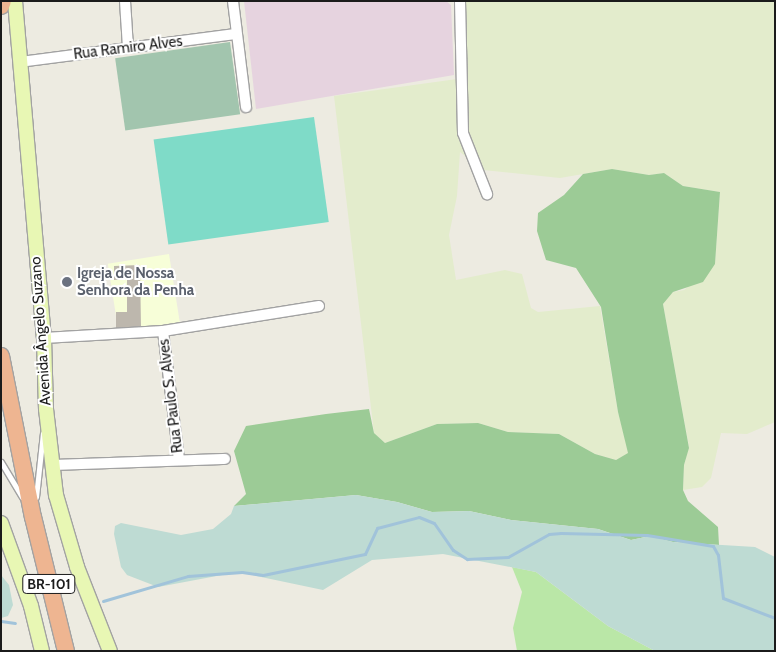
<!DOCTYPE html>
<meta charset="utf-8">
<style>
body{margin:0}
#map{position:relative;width:776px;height:652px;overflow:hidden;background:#edebe1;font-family:Cabin,sans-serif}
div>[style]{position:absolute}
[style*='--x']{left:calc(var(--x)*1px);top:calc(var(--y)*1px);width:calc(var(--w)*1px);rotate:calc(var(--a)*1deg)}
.industrial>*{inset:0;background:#e6d3df}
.education>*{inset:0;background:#f7fed8;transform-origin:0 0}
.farmland>*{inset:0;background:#e3eccc}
.grass>*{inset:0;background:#bae7a7}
.forest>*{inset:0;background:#9ccb96}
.wetland>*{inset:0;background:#bedbd3}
.cemetery>*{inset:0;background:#a2c5ae;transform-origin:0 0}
.pitch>*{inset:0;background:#7fdbc8;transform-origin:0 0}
.stream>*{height:3px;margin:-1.5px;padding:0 1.5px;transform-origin:1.5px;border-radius:1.5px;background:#a1c3da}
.building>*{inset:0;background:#bdb7ad}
.roads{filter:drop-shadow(1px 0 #a2a2a2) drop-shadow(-1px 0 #a2a2a2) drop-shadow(0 1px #a2a2a2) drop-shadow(0 -1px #a2a2a2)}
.service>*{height:5px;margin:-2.5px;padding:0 2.5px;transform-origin:2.5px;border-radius:2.5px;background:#fff}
.minor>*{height:10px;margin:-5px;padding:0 5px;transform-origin:5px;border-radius:5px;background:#fff}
.secondary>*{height:14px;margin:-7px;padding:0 7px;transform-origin:7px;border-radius:7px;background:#e8f7b4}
.trunk>*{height:16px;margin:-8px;padding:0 8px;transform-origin:8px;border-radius:8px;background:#eeb591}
.dots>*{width:14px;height:14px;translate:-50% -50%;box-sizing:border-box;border:2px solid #fff;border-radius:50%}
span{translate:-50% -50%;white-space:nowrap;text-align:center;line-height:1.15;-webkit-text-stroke:4px #fff;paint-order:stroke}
.shield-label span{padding:1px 4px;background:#fff;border:1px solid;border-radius:4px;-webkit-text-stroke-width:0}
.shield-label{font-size:14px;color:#1b1b1b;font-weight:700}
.street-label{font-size:15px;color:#1b1b1b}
.worship-label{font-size:15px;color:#5b616d;font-weight:700}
.left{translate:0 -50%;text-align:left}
.frame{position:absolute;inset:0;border:2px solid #1b1b1b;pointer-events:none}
</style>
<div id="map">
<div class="industrial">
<i style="clip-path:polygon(244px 1px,446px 1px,451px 5px,454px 75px,256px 109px)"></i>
</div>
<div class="education">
<i style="left:169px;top:254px;width:69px;height:62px;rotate:81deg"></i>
</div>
<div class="farmland">
<i style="clip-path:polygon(459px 1px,775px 1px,775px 422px,747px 434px,721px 433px,711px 478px,702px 487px,683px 490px,684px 465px,689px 447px,663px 304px,673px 292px,684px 290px,715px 264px,720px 192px,683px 186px,664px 173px,649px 175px,612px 169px,560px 178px,483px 170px,460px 152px,457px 196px,449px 235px,456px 280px,505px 270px,522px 274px,531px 308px,538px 312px,600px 306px,618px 412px,629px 453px,616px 460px,595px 454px,559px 434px,508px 432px,478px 423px,437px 424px,385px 443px,374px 433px,334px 96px,457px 79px)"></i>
</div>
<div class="grass">
<i style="clip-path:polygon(512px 567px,536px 572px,608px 626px,655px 651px,517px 651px,513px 628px,522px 592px)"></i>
</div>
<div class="forest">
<i style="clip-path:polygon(612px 169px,649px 175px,664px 173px,683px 186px,720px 192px,715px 264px,703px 282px,673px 292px,663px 304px,689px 448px,684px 465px,683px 490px,688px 501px,718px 527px,719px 545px,673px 542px,650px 536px,631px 540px,598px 529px,511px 520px,469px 511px,432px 512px,397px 502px,356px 495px,234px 506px,246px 494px,234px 451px,246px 426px,326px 414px,369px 409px,374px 433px,385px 443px,437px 424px,478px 423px,508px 432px,559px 434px,595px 454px,616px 460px,628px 453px,618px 412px,601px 307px,576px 268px,546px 260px,537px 231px,538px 213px,564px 195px,583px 174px)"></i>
</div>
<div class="wetland">
<i style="clip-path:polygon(356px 495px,397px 502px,432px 512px,469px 511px,511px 520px,598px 529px,631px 540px,650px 536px,673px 542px,755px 547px,775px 557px,775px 651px,655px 651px,608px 626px,536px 572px,443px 554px,372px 560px,323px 590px,238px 572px,158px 587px,127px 575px,121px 567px,114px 534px,115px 526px,121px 523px,181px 535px,213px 529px,231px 514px,234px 506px)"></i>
<i style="clip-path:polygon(1px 575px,9px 585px,13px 605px,8px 616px,1px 618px)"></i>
</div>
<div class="cemetery">
<i style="left:230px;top:42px;width:73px;height:116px;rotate:82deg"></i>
</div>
<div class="pitch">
<i style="left:314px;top:117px;width:106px;height:162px;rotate:82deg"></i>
</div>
<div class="stream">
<i style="--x:103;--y:601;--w:89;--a:-16.4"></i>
<i style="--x:188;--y:576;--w:54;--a:-4.2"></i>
<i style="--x:242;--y:572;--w:21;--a:8"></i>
<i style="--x:263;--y:575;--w:104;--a:-11.6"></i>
<i style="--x:365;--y:554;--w:29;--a:-65"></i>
<i style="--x:377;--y:528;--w:43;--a:-14.7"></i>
<i style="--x:419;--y:517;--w:16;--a:22"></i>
<i style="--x:434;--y:523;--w:33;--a:55"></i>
<i style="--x:453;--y:550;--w:17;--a:33"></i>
<i style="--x:467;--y:559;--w:41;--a:-2.8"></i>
<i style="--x:508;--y:557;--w:47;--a:-29.3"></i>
<i style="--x:549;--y:534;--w:12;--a:-5"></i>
<i style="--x:561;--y:533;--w:86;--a:1.3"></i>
<i style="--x:647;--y:535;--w:67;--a:9.5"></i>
<i style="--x:713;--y:546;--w:10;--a:61"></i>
<i style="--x:718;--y:555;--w:43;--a:83.4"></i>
<i style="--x:723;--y:598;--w:56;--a:21"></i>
<i style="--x:1;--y:621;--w:14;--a:8"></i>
</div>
<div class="building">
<i style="clip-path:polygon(140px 265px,141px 327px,116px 328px,116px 312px,127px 312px,127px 279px,114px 280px,114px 266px)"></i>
</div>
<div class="roads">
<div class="service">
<i style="--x:1;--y:462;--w:41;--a:59"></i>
<i style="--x:36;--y:497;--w:64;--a:-83.8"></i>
</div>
<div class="minor">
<i style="--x:125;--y:1;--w:47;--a:86.3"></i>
<i style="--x:233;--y:1;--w:107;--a:83"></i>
<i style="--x:460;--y:1;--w:132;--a:88.7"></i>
<i style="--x:463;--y:133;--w:66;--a:68.5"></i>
<i style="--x:20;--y:62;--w:218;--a:-7.4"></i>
<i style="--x:163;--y:331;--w:130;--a:82.9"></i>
<i style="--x:44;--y:338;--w:119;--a:-3.4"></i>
<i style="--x:163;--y:331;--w:158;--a:-9.1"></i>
<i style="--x:51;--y:465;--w:174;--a:-2"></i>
</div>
<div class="secondary">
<i style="--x:15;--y:1;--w:338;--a:85.1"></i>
<i style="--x:44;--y:338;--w:71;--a:88.4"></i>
<i style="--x:46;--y:409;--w:87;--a:83.4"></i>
<i style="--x:56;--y:495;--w:75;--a:73.7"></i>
<i style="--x:77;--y:567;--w:90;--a:68.6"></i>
<i style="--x:1;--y:523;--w:88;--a:70.1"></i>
<i style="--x:31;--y:606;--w:46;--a:76.3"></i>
</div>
<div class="trunk">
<i style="--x:1;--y:6;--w:5;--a:-68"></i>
<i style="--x:1;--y:356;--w:164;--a:78.8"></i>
<i style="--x:33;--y:517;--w:138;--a:76.2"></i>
</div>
</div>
<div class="dots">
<i style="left:67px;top:282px;background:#6b7280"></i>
</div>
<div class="shield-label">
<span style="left:49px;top:584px">BR-101</span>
</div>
<div class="street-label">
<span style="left:128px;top:48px;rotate:-7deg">Rua Ramiro Alves</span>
<span style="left:41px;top:331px;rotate:-94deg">Avenida Ângelo Suzano</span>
<span style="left:171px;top:396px;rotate:-97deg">Rua Paulo S. Alves</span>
</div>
<div class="worship-label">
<span class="left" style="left:77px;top:282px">Igreja de Nossa<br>Senhora da Penha</span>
</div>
<div class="frame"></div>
</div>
